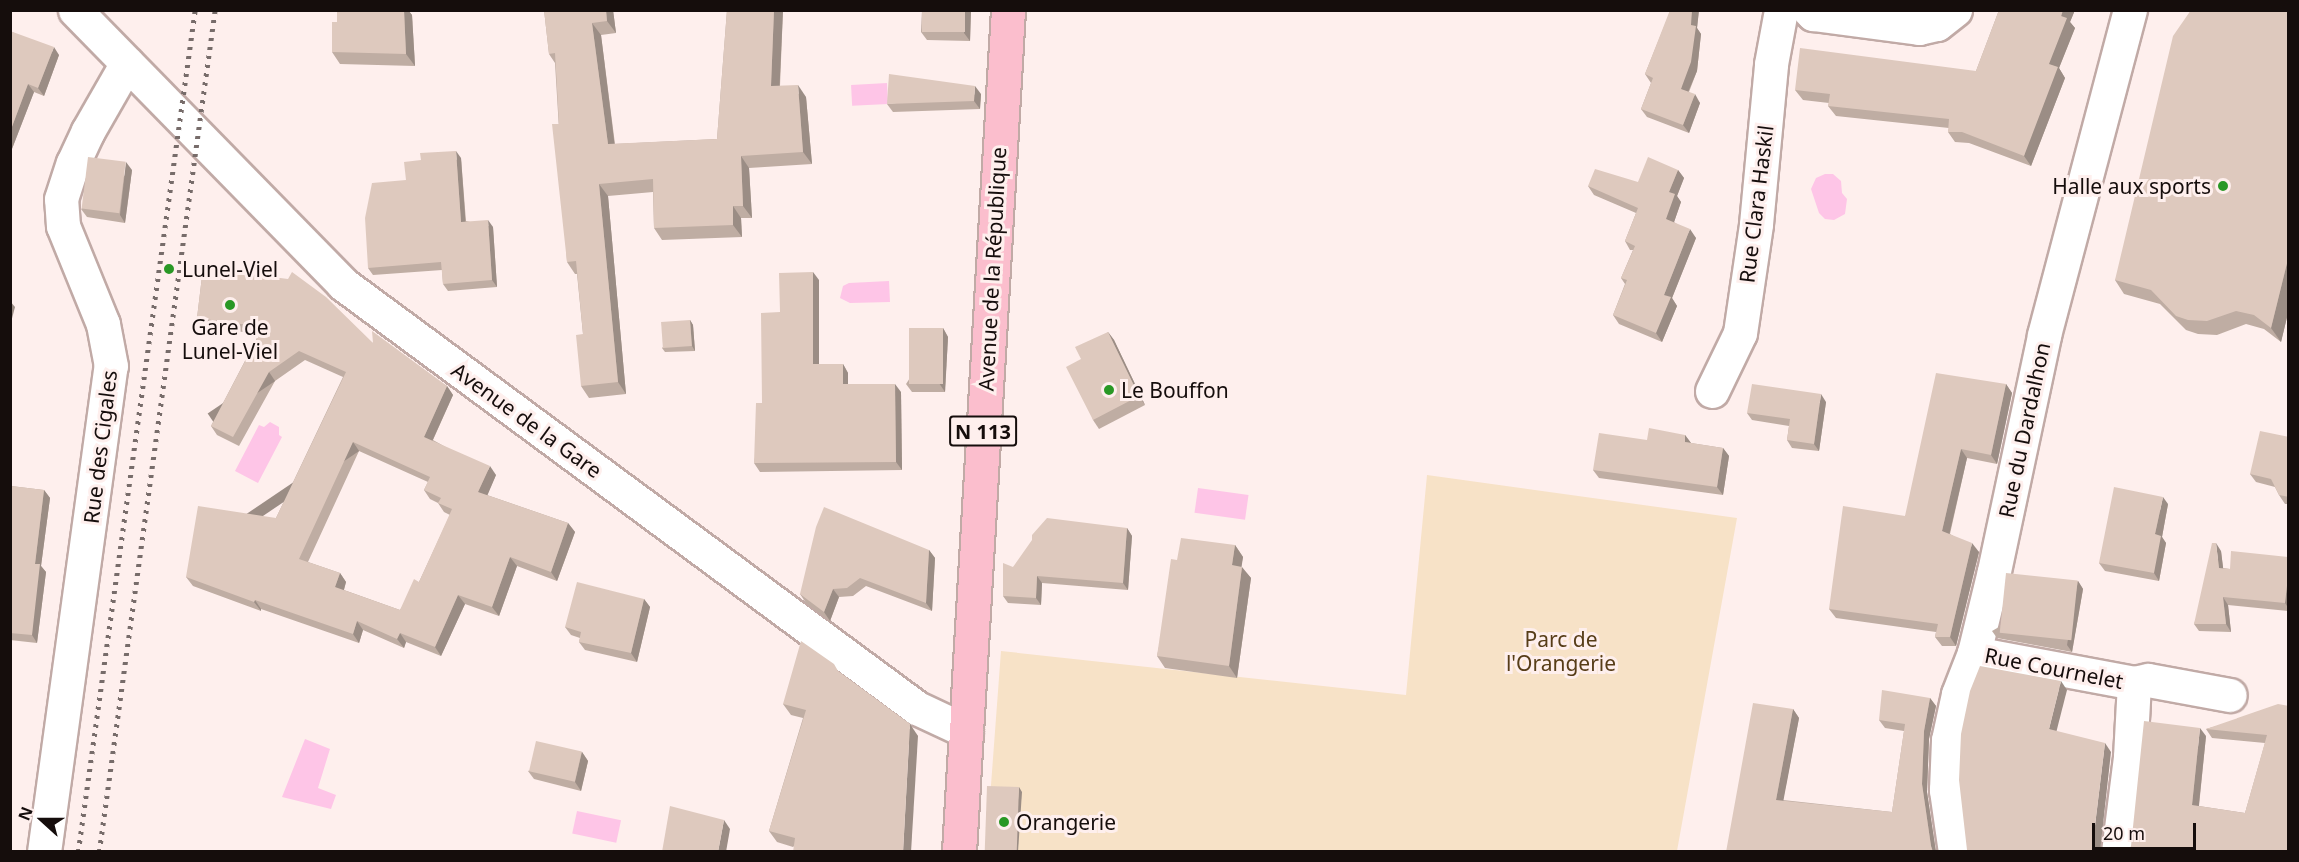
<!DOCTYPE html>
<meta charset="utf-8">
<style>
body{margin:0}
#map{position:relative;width:2299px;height:862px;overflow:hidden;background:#feefed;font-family:"Noto Sans",sans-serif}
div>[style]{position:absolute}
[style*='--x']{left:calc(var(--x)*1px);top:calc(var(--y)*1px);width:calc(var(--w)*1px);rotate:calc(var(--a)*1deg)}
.green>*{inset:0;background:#f7e2c7}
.water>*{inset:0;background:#fec5e7;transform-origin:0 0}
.roads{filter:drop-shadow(2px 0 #c1aaa6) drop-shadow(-2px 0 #c1aaa6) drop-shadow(0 2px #c1aaa6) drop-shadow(0 -2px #c1aaa6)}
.minor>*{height:33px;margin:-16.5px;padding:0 16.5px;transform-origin:16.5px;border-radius:16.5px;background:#fff}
.major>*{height:33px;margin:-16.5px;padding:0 16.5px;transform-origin:16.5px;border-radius:16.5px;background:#fbbecd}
.rail>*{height:4.5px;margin-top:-2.25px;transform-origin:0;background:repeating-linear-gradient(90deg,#776c6a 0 3px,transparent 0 9px)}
.wall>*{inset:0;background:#bfada3}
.shaded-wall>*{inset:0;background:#9b8d85;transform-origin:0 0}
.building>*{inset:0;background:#dec9be;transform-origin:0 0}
.dots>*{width:16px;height:16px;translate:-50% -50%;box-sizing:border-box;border:3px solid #feefed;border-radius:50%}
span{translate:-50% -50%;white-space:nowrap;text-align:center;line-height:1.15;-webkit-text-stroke:6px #feefed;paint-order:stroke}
.shield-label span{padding:2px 4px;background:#feefed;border:2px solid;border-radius:4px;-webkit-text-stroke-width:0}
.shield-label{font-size:20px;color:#150d0c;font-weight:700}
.poi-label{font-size:21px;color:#150d0c}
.right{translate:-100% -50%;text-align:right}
.left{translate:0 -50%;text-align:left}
.street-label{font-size:21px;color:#150d0c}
.park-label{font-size:21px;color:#573d18}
.frame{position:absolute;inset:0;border:12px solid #150d0c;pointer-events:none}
.north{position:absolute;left:12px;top:790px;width:60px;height:60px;-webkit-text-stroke:4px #feefed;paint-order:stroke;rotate:291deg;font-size:16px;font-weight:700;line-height:24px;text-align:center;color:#150d0c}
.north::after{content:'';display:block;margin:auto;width:21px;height:27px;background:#150d0c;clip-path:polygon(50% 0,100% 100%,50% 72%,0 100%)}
.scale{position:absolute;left:2092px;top:823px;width:104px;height:27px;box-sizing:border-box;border:3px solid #150d0c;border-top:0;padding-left:8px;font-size:18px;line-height:21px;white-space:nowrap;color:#150d0c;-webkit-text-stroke:4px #feefed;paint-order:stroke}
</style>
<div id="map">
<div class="green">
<i style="clip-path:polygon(1427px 475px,1737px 518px,1677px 851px,986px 852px,1001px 651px,1406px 695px)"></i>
</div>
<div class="water">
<i style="left:887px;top:83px;width:21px;height:36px;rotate:87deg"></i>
<i style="clip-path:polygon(1825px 174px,1833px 174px,1841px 181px,1842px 193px,1847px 199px,1845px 214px,1834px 220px,1825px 219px,1819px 213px,1811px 189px,1816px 178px)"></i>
<i style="clip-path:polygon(889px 281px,890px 302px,850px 303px,840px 298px,843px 286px,849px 283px)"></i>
<i style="clip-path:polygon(270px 422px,279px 427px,279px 435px,282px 437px,258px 483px,235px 471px,259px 425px,264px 427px)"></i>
<i style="left:1198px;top:488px;width:51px;height:25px;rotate:8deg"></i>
<i style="clip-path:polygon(305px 739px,330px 749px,318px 788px,336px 795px,331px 809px,282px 797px)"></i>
<i style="left:577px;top:811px;width:45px;height:23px;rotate:12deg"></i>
</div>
<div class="roads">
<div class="minor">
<i style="--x:75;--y:10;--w:383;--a:45.6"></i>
<i style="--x:343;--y:284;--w:714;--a:36.45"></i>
<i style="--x:917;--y:708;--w:54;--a:25.1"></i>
<i style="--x:1809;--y:10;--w:6;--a:45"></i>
<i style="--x:1813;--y:14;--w:107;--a:7.5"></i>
<i style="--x:1919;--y:28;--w:18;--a:-13"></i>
<i style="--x:1937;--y:24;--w:23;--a:-38"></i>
<i style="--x:1712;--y:391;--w:64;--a:-64.2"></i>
<i style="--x:1740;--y:333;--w:110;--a:-81.6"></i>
<i style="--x:1756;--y:224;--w:161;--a:-84.6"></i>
<i style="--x:1771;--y:64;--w:55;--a:-79.5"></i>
<i style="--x:1974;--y:653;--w:163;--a:10.6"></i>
<i style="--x:2134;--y:683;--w:74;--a:93.1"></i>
<i style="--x:2130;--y:757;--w:96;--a:97.2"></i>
<i style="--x:2134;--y:683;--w:14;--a:-12"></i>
<i style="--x:2148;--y:680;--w:83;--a:10.4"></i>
<i style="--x:44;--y:852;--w:491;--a:-82.2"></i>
<i style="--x:111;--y:366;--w:43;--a:-100.8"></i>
<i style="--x:103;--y:324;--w:106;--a:-112.2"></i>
<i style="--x:63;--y:226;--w:27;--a:-94"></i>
<i style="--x:61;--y:199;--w:38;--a:-72"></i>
<i style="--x:73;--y:163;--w:35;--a:-65"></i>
<i style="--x:88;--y:131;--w:78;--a:-60.2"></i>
<i style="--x:1955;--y:852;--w:63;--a:-98.3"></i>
<i style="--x:1946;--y:790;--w:50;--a:-87.7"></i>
<i style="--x:1948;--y:740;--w:47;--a:-77.7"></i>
<i style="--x:1958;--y:694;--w:44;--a:-68.7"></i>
<i style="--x:1974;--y:653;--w:84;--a:-76.3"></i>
<i style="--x:1994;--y:571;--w:241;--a:-78"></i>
<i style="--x:2044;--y:335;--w:336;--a:-75.2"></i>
</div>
<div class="major">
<i style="--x:959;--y:852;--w:843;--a:-86.67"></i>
</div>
</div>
<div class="rail">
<i style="--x:78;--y:852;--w:850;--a:-82.09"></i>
<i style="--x:99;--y:852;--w:850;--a:-82.16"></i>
</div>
<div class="wall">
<i style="clip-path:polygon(337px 10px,408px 10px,412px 15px,415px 66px,340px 64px,332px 52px,337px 22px)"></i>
<i style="clip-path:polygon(544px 10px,613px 10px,616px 33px,601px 35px,615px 144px,717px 139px,727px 10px,783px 10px,780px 86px,806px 97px,812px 164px,749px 168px,752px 218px,741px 218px,742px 237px,662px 240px,654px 228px,653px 192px,608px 196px,626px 394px,589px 398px,581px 386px,583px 334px,577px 274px,575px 274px,567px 262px,555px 63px,549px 54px)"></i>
<i style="clip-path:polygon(922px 10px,971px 10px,970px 41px,927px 40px,921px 32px)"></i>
<i style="clip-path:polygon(1661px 10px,1699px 10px,1697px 28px,1701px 34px,1697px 71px,1689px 92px,1700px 103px,1689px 133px,1647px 117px,1641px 109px,1651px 83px,1645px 74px,1670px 12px)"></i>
<i style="clip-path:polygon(1999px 10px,2075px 10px,2070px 22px,2075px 28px,2059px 68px,2065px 78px,2031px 166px,1969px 143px,1955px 142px,1948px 132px,1949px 128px,1836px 116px,1828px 106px,1829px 103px,1803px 100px,1795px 90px,1976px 71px)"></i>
<i style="clip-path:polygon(2289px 10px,2289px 309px,2281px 342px,2264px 329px,2246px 324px,2217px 335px,2198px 334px,2186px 330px,2160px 304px,2124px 294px,2115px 280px)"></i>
<i style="clip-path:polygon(10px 31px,59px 55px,44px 96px,34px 92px,10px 154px)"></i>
<i style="clip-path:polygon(981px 94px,980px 109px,893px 112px,887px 104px)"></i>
<i style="clip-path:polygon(461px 158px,466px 221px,493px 227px,497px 287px,448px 291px,443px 284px,442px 270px,373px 275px,368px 268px,406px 180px)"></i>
<i style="clip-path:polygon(132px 170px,125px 223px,87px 217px,81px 209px)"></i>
<i style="clip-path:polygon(1678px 170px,1684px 178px,1677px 196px,1681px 202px,1674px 222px,1696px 238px,1672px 298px,1677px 306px,1662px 342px,1619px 324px,1613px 315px,1625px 284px,1621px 278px,1633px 250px,1630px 250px,1625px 241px,1636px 213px,1594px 195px,1588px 186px,1638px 182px)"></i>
<i style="clip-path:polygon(evenodd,203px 268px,373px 343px,447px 386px,453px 395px,433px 440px,496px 475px,487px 495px,568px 523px,575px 532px,557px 581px,517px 566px,499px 616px,465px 604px,441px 656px,406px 642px,404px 648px,363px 630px,359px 643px,261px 609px,261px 611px,193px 586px,186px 577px,276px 518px,343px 377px,305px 360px,275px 381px,239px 446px,217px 435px,211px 426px,259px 334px,203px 327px,197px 318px,203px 268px,359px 451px,428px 482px,424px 490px,430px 499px,438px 503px,444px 512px,450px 515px,419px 582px,400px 610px,344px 590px,346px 582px,340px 573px,308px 562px,359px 451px)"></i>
<i style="clip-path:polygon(819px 280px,819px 364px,843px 364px,848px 373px,848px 384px,901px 392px,902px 470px,760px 472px,754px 463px,780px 312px)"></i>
<i style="clip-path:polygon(690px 320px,693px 325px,695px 351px,665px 352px,662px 348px)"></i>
<i style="clip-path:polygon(943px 328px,948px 337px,945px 392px,912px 392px,906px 384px)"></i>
<i style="clip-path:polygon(1108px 332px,1114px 340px,1145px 405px,1099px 429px,1093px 420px,1081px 359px)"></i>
<i style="clip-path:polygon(2006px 384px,2012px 393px,1997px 464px,1967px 458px,1950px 534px,1979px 552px,1956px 646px,1942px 646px,1935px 637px,1936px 632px,1836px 618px,1829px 609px,1905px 516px)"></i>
<i style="clip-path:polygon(1826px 402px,1819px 451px,1792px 448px,1787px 440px,1789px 426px,1752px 420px,1747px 413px)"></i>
<i style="clip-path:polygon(1685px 435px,1691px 443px,1723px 448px,1729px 456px,1723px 495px,1599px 478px,1593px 470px,1647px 440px)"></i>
<i style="clip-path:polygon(2289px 437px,2289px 504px,2285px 504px,2279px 495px,2275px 487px,2256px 482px,2250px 474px)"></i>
<i style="clip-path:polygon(11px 486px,44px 490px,50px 498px,41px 566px,46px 572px,37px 643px,10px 640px)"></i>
<i style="clip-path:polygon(2168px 504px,2162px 537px,2166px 543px,2159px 581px,2105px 571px,2099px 563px)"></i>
<i style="clip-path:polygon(1127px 528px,1132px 536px,1128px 590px,1042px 583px,1041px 605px,1008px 603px,1003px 596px,1013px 567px)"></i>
<i style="clip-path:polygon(1235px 545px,1243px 557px,1241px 567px,1251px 578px,1237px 678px,1165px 668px,1157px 656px,1177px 560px)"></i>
<i style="clip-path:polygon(929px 550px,935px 558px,932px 611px,866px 586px,853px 596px,839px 597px,830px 621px,806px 603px,800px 594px)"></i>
<i style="clip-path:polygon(2221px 551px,2223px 568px,2230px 569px,2289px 557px,2289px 611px,2228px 605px,2231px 632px,2199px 631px,2194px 624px)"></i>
<i style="clip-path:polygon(2078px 581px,2083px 589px,2072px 652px,1997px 638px,1992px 631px)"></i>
<i style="clip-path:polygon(644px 599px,650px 607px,637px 662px,585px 650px,579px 642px,580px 638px,571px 635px,565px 627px)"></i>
<i style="clip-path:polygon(839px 672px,918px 736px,793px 847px,777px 842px,769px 831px,803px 718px,791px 715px,783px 704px)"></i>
<i style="clip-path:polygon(1930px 698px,1936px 706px,1929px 739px,1927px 792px,1936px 852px,1726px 852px,1793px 709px,1799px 718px,1783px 800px,1892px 812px,1904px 731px,1885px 728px,1879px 720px)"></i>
<i style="clip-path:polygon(2289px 706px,2289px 852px,2128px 852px,2206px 736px,2199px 806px,2245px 813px,2265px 743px,2212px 738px,2206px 729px)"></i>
<i style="clip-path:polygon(582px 752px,588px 761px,581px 791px,534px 779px,528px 771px)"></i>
</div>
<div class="shaded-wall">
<i style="clip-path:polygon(404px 10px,408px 10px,412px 15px,415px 66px,406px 54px)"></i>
<i style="clip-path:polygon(606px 10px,613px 10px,616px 33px,607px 21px)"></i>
<i style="clip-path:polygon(774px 10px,783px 10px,779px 98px,771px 86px)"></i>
<i style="clip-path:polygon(965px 10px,971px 10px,970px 41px,964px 33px)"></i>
<i style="clip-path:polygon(1692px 10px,1699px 10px,1697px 28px,1701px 34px,1697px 71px,1686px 97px,1681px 89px)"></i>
<i style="clip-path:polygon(2063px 10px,2075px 10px,2070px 22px,2075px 28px,2059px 68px,2065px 78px,2031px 166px,2024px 156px)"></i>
<i style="clip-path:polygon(592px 23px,601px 35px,616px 156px,608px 144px)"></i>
<i style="clip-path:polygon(54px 47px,59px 55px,44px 96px,38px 88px)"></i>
<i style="clip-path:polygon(28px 84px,34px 92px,10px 154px,10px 132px)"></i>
<i style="clip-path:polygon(798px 85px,806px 97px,812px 164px,803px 152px)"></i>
<i style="clip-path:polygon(975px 86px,981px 94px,980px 109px,974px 101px)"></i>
<i style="clip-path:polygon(1695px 94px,1700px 103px,1689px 133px,1683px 125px)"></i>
<i style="clip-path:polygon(456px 151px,461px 158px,466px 229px,461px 222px)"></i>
<i style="clip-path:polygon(741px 156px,749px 168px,752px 218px,743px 206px)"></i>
<i style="clip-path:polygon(126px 162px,132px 170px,125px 223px,120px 215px)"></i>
<i style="clip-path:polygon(1678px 170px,1684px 178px,1677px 196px,1681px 202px,1672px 228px,1666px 219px,1669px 192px)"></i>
<i style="clip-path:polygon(599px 184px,608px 196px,626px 394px,618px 382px)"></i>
<i style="clip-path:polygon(733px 206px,741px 218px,742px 237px,733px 225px)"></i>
<i style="clip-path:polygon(488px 220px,493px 227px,497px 287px,492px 280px)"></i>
<i style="clip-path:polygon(1690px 229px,1696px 238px,1672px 298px,1677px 306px,1662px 342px,1656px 333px,1664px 295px)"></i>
<i style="clip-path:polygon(2289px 255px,2289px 309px,2281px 342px,2271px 328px)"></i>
<i style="clip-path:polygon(813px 272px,819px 280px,819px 373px,813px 364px)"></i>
<i style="clip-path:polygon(10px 301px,15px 307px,10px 326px)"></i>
<i style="clip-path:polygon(690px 320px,693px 325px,695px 351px,692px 346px)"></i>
<i style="clip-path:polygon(943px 328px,948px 337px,945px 392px,939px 383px)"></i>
<i style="clip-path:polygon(1108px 332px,1114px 340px,1145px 405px,1139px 396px)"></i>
<i style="clip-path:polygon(843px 364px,848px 373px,848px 392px,843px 384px)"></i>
<i style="left:269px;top:372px;width:11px;height:74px;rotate:56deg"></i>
<i style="clip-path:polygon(895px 384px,901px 392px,902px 470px,896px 462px)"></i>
<i style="clip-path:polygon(2006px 384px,2012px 393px,1997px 464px,1991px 455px)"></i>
<i style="clip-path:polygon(447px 386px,453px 395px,430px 446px,424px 437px)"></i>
<i style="clip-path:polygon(1821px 394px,1826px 402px,1819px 451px,1814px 444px)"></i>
<i style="clip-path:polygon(1685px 435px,1691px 443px,1685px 442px)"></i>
<i style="left:353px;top:442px;width:11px;height:129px;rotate:56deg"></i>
<i style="clip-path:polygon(1723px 448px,1729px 456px,1723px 495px,1717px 487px)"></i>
<i style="clip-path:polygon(1961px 449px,1967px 458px,1948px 540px,1942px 531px)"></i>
<i style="clip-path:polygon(490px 466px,496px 475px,485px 501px,478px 492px)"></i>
<i style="clip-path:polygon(44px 490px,50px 498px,41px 566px,46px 572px,37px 643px,32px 635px,35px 564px)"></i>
<i style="clip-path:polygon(2163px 497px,2168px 504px,2162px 537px,2166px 543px,2159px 581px,2154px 573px,2155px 534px)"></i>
<i style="clip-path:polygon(568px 523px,575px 532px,557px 581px,551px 572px)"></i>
<i style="clip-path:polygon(1127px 528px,1132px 536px,1128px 590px,1123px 583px)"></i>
<i style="clip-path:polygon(1972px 543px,1979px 552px,1956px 646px,1950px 637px)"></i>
<i style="clip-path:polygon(2216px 543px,2221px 551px,2224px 575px,2219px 568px)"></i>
<i style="clip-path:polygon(1235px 545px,1243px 557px,1240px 577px,1232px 565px)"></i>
<i style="clip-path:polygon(929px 550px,935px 558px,932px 611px,926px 603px)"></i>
<i style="clip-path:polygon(510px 557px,517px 566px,499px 616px,492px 607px)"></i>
<i style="clip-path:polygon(1242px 567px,1251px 578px,1237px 678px,1229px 666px)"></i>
<i style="clip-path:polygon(2289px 568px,2289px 609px,2285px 603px)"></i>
<i style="clip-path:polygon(340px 573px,346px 582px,342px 596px,335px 587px)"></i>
<i style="clip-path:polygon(1037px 576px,1042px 583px,1041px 605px,1036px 598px)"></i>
<i style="clip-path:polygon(2078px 581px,2083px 589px,2072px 652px,2067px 645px)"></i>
<i style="clip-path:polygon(833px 589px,839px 597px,830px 621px,824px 612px)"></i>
<i style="clip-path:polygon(458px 595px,465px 604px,441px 656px,435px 647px)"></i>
<i style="clip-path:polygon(2223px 597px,2228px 605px,2231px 632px,2226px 624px)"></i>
<i style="clip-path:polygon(644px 599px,650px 607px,637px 662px,631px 653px)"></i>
<i style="clip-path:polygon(255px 600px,261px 609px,261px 611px,254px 602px)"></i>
<i style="clip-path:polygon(357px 621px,363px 630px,359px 643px,353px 634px)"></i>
<i style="clip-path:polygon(400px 633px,406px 642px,404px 648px,397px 639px)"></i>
<i style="clip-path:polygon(2061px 681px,2067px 690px,2055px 737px,2049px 729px)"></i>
<i style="clip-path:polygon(1930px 698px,1936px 706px,1929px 739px,1927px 792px,1936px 852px,1933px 852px,1931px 846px,1922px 784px,1924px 731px)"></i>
<i style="clip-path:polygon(1793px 709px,1799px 718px,1782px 808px,1776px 800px)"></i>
<i style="clip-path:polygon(910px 724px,918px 736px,911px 852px,903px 852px)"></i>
<i style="clip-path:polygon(2200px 728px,2206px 736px,2198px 813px,2192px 805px)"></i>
<i style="clip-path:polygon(2105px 743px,2111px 752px,2100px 852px,2096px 852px,2093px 842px)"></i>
<i style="clip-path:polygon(582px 752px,588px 761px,581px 791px,575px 782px)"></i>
<i style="clip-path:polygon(1019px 787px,1022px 792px,1018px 852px,1014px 852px)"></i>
<i style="clip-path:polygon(724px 820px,730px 829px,726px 852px,718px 852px)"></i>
</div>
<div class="building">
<i style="clip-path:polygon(337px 10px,404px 10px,406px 54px,332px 52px,332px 22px,337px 22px)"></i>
<i style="clip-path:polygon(544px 10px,606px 10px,607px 21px,592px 23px,608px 144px,717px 139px,727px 10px,774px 10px,771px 86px,798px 85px,803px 152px,741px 156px,743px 206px,733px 206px,733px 225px,654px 228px,653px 179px,599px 184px,618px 382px,581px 386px,576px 335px,583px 334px,576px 261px,567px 262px,552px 124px,559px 124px,555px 53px,549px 54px)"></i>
<i style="left:922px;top:10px;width:43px;height:22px"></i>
<i style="clip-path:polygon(1670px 10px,1692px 10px,1691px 25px,1696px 26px,1691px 62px,1681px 89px,1695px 94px,1683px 125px,1641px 109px,1653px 78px,1645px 74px)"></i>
<i style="clip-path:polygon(1999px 10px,2063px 10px,2061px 16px,2067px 18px,2049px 64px,2058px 67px,2024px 156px,1962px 132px,1948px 132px,1949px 119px,1828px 106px,1830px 94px,1795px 90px,1800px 48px,1976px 71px)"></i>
<i style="clip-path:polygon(2191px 10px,2289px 10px,2289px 255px,2271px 328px,2254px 315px,2236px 311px,2207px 321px,2188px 320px,2176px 316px,2151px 290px,2115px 280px,2173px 36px)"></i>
<i style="clip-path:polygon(10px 31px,54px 47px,38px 88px,28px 84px,10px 132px)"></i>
<i style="clip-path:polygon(889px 74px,975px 86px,974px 101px,887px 104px)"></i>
<i style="clip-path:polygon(456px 151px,461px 222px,488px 220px,492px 280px,443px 284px,441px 262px,368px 268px,365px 218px,372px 183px,406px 180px,404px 162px,421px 160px,420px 153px)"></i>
<i style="left:88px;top:157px;width:38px;height:52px;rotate:7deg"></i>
<i style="clip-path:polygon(1648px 157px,1678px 170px,1669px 192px,1675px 194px,1666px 219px,1690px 229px,1664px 295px,1671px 297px,1656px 333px,1613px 315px,1627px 280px,1621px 278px,1635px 246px,1625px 241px,1638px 208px,1588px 186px,1595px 169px,1638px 182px)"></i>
<i style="clip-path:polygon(evenodd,203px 268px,288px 279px,292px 272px,326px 297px,373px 343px,372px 331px,447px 386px,424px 437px,490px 466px,478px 492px,568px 523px,551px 572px,510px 557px,492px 607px,458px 595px,435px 647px,400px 633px,397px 639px,357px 621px,353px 634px,255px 600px,254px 602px,186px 577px,198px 506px,276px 518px,346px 372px,299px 351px,269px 372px,233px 437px,211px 426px,263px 327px,197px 318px,203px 268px,353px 442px,430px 477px,424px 490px,441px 498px,438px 503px,452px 509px,419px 582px,414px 579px,400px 610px,335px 587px,340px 573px,299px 559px,353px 442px)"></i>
<i style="clip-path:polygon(813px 272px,813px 364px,843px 364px,843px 384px,895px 384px,896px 462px,754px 463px,756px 403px,762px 403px,761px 313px,780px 312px,779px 273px)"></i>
<i style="left:690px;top:320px;width:26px;height:29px;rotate:86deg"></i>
<i style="left:909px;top:328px;width:34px;height:56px"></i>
<i style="clip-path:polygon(1108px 332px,1139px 396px,1093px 420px,1066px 367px,1081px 359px,1075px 347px)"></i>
<i style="clip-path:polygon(1936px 373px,2006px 384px,1991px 455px,1961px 449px,1942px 531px,1972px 543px,1950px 637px,1935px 637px,1938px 624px,1829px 609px,1843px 506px,1905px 516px)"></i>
<i style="clip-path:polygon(1752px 384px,1821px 394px,1814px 444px,1787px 440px,1790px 419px,1747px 413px)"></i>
<i style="clip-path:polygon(1649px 428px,1685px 435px,1685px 442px,1723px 448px,1717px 487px,1593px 470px,1599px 433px,1647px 440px)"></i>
<i style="clip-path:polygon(2260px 431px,2289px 437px,2289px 497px,2279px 495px,2271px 479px,2250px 474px)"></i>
<i style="clip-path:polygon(11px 486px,44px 490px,35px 564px,40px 564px,32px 635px,10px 633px)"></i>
<i style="clip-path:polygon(2114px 487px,2163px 497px,2155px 534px,2161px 536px,2154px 573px,2099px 563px)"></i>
<i style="clip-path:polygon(824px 507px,929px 550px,926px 603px,860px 578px,847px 588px,833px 589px,824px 612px,800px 594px,816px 527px)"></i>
<i style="clip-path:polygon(1047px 518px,1127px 528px,1123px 583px,1037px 576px,1036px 598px,1003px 596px,1003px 563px,1013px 567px,1032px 540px,1032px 535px)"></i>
<i style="clip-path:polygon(1181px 538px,1235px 545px,1232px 565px,1242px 567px,1229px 666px,1157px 656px,1171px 559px,1177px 560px)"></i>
<i style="clip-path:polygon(2212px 543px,2216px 543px,2219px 568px,2230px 569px,2231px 551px,2289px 557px,2289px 568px,2285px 603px,2223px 597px,2226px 624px,2194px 624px)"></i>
<i style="left:2006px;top:573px;width:72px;height:60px;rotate:6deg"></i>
<i style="clip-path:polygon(577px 582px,644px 599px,631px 653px,579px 642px,581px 632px,565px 627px)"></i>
<i style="clip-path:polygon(801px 641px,834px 664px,838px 671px,910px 724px,903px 852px,793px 852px,795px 838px,769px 831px,806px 710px,783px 704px)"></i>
<i style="clip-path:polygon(1980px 666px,2061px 681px,2049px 729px,2105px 743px,2093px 842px,2096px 852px,1965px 852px,1967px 850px,1959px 780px,1961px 734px,1970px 691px)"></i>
<i style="clip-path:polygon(1882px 690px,1930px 698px,1924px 731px,1922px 784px,1931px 846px,1933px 852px,1783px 852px,1767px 850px,1767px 852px,1726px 852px,1753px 703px,1793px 709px,1776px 800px,1892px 812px,1905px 724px,1879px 720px)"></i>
<i style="clip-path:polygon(2278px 704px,2289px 706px,2289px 852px,2128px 852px,2131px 846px,2144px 721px,2200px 728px,2192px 805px,2245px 813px,2267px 735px,2206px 729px)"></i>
<i style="left:536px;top:741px;width:47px;height:31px;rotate:13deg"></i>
<i style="left:987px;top:786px;width:32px;height:66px;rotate:2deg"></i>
<i style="clip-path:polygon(670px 806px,724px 820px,718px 852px,662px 852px)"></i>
</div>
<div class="dots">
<i style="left:2223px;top:186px;background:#299825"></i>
<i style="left:169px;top:269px;background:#299825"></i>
<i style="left:230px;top:305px;background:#299825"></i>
<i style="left:1109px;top:390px;background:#299825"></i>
<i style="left:1004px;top:822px;background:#299825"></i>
</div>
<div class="shield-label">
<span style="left:983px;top:431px">N 113</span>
</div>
<div class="poi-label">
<span class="right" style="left:2211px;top:186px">Halle aux sports</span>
<span class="left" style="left:182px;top:269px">Lunel-Viel</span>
<span style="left:230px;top:339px">Gare de<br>Lunel-Viel</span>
<span class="left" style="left:1121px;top:390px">Le Bouffon</span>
<span class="left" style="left:1016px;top:822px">Orangerie</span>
</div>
<div class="street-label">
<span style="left:1756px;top:204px;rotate:-83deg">Rue Clara Haskil</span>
<span style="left:992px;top:269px;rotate:-87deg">Avenue de la République</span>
<span style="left:527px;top:420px;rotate:36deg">Avenue de la Gare</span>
<span style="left:2024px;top:430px;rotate:-78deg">Rue du Dardalhon</span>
<span style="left:100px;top:447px;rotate:-83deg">Rue des Cigales</span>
<span style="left:2054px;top:668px;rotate:11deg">Rue Cournelet</span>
</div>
<div class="park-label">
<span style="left:1561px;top:651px">Parc de<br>l'Orangerie</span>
</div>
<div class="frame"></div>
<div class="north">N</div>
<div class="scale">20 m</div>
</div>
